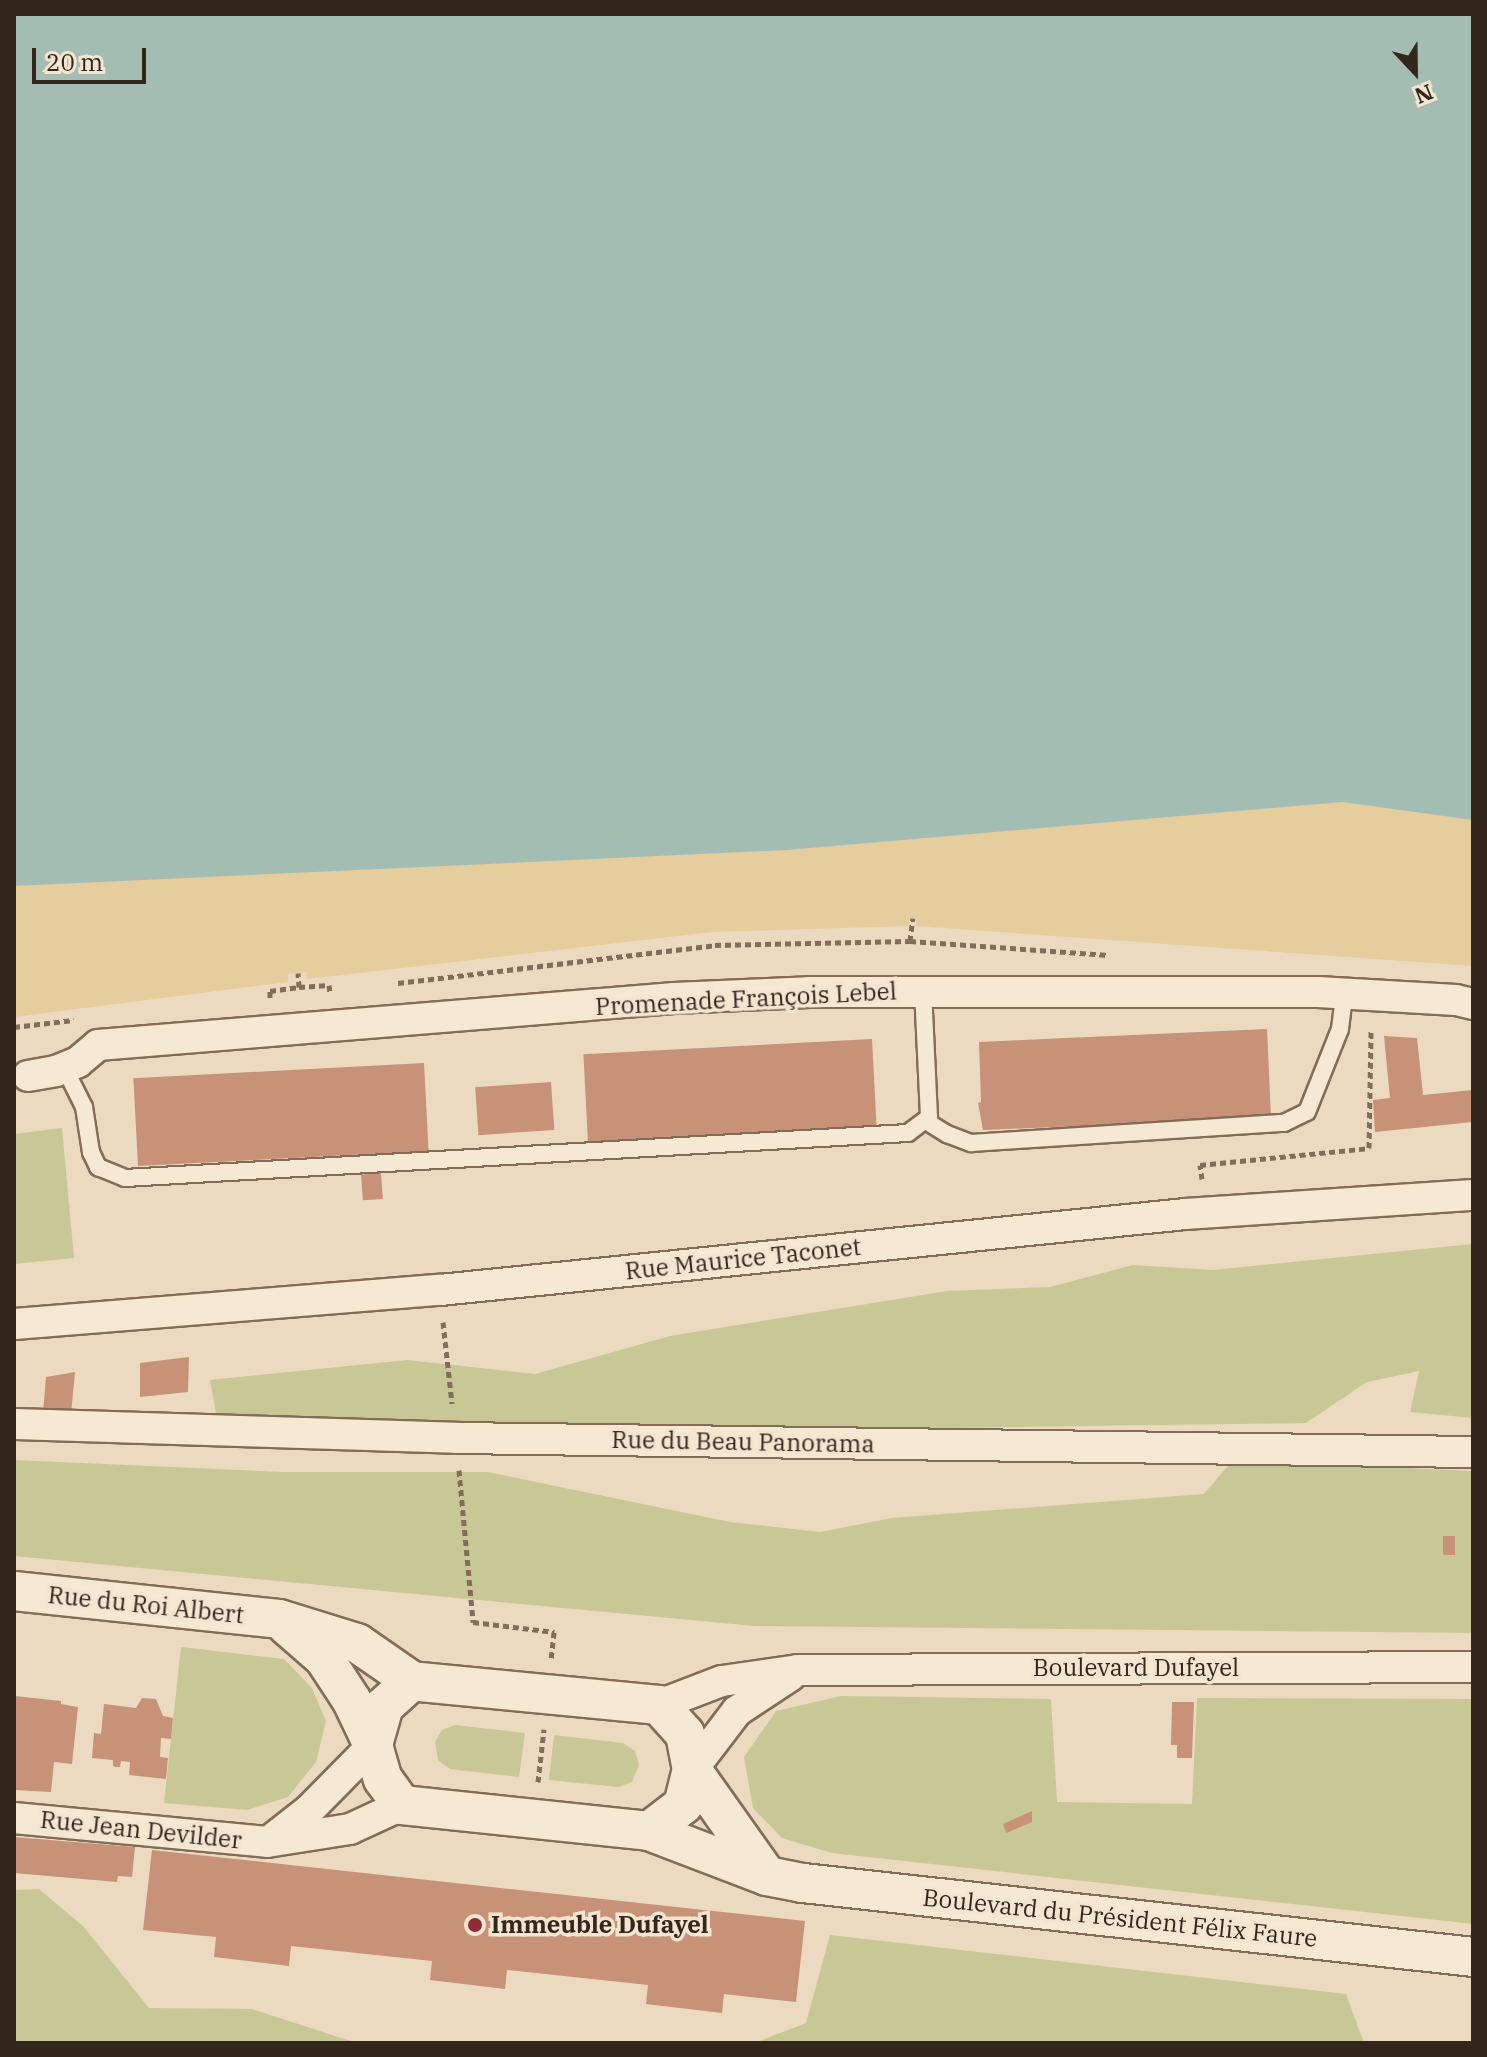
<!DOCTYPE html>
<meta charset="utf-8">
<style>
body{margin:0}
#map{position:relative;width:1487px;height:2057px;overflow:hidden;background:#ebdac0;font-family:"IBM Plex Serif",serif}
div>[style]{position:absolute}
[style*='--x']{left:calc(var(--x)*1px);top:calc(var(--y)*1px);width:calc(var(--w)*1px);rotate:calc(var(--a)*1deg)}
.green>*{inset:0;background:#c7c895}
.sand>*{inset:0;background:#e6cd9e}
.water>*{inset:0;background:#a3bdb3}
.building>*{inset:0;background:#c79278;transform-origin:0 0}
.path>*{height:5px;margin-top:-2.5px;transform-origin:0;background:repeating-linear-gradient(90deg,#836c59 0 6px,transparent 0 10px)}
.roads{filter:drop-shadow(2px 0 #836c59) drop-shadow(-2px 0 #836c59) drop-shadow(0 2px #836c59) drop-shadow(0 -2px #836c59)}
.service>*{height:16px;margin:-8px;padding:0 8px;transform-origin:8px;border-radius:8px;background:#f6e9d3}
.minor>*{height:30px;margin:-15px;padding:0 15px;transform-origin:15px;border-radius:15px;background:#f6e9d3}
.tertiary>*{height:38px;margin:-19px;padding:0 19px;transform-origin:19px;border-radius:19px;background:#f6e9d3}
.dots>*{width:22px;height:22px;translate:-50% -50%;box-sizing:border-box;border:4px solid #f3e5cf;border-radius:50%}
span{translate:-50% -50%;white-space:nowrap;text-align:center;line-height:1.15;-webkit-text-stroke:7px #f3e5cf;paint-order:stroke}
.street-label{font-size:24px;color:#33261d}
.poi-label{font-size:24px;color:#33261d;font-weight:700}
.left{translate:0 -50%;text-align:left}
.frame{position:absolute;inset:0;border:16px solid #33261d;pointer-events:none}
.north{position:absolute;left:1375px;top:32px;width:80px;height:80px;-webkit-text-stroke:6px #f3e5cf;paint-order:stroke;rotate:158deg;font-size:22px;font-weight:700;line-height:32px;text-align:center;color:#33261d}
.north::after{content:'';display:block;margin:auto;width:28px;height:36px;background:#33261d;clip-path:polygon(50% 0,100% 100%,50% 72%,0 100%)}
.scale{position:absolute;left:32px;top:48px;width:114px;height:36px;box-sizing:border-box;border:4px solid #33261d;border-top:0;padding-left:10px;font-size:24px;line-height:28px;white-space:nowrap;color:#33261d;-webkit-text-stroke:6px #f3e5cf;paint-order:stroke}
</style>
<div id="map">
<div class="green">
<i style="clip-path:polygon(62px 1128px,74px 1258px,14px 1264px,14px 1134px)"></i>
<i style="clip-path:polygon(1473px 1244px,1473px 1418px,1410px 1412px,1419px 1371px,1367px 1382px,1306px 1423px,792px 1430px,217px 1419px,210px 1380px,407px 1360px,535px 1374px,670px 1336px,947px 1291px,1050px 1287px,1133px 1265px,1213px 1270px)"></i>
<i style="clip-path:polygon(14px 1460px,283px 1472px,488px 1472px,730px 1522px,820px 1532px,892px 1518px,1204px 1494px,1233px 1460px,1473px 1471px,1473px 1633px,754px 1626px,14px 1556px)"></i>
<i style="clip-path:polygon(181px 1647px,284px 1659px,312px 1688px,326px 1721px,316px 1762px,288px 1797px,247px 1810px,164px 1803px)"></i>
<i style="clip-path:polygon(841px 1696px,1051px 1699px,1057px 1802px,1192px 1804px,1197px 1698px,1473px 1699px,1473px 1924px,832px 1853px,782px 1838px,753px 1808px,744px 1757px,776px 1711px)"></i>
<i style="clip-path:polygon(455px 1725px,525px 1733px,519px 1777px,450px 1769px,438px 1760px,435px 1742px,442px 1730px)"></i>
<i style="clip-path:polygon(554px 1735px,623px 1743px,635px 1751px,639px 1765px,632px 1782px,618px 1787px,549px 1780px)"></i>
<i style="clip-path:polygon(39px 1889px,83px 1926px,149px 2008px,252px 2009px,357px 2043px,14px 2043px,14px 1890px)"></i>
<i style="clip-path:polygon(830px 1935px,1346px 1994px,1364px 2043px,754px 2043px,806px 2023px)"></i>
</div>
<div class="sand">
<i style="clip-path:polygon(1342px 802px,1473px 812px,1473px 966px,916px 926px,916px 919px,913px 918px,909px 919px,909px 926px,712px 932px,307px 979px,306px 972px,298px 973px,288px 974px,288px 982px,14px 1017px,14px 838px)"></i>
</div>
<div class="water">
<i style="clip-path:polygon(14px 14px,1473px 14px,1473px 820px,1342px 802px,787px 850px,14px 886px)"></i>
</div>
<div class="building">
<i style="clip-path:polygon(1267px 1029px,1271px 1118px,983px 1130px,978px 1103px,981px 1102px,979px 1042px)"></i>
<i style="clip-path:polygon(1384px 1036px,1417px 1038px,1423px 1095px,1473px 1090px,1473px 1122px,1375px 1132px,1373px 1100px,1390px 1098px)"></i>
<i style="left:872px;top:1039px;width:90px;height:289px;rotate:87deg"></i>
<i style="left:424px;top:1063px;width:88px;height:291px;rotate:87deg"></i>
<i style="left:551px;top:1082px;width:48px;height:76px;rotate:86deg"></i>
<i style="left:381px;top:1173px;width:26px;height:20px;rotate:86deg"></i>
<i style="clip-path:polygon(189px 1357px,188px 1392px,140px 1397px,140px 1363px)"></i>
<i style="clip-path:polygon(75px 1372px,71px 1414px,43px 1413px,46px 1377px)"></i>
<i style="left:1443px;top:1536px;width:12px;height:19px"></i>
<i style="clip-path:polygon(14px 1696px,61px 1701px,61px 1704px,78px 1707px,72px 1764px,54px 1762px,51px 1792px,14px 1790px)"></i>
<i style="clip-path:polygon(142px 1698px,156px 1699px,163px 1716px,173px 1718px,171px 1739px,161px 1738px,160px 1757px,168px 1758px,166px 1779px,129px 1775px,130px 1762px,121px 1761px,120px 1767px,116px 1767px,113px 1766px,113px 1760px,92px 1758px,94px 1733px,101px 1734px,104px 1704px,136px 1708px)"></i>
<i style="clip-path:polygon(1172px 1702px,1194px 1702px,1192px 1758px,1177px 1758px,1177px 1745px,1171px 1745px)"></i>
<i style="clip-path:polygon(1032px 1811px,1032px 1822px,1006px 1833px,1003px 1824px)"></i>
<i style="clip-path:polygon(14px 1837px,135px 1847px,132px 1877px,118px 1876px,117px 1882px,14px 1873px)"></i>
<i style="clip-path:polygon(152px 1850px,805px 1921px,796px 2002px,724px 1994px,722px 2013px,646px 2004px,648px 1985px,507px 1970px,505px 1989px,430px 1980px,432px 1961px,291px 1946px,289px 1966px,214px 1957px,216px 1937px,143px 1930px)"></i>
</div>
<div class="path">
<i style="--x:910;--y:941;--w:23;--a:-83"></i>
<i style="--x:398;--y:983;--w:319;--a:-6.8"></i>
<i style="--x:715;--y:945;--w:195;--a:-1.2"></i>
<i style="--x:910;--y:941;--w:199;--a:4"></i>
<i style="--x:299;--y:987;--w:30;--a:-4"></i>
<i style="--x:329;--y:985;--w:8;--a:83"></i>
<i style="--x:270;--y:998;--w:7;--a:-90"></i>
<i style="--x:270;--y:991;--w:29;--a:-8"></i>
<i style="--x:299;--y:987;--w:14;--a:-94"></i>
<i style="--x:14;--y:1027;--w:60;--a:-6.7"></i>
<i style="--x:1202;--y:1179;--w:14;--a:-98"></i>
<i style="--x:1200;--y:1165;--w:170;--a:-5.7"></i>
<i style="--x:1369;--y:1148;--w:119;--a:-89"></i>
<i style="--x:443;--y:1322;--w:82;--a:83.7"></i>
<i style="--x:459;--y:1470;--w:153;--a:84.7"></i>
<i style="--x:473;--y:1622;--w:82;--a:7"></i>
<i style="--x:554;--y:1632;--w:27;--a:96"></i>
<i style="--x:538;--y:1782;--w:53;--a:-83.5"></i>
</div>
<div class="roads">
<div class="service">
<i style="--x:64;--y:1067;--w:45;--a:63.4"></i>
<i style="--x:84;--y:1107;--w:46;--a:81.2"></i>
<i style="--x:91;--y:1152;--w:17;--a:65"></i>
<i style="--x:98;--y:1167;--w:29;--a:22"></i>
<i style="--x:125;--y:1178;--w:784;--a:-3.29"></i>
<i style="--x:908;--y:1133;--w:26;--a:-37"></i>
<i style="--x:929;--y:1117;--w:126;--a:-92.7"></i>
<i style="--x:926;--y:1121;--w:25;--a:32"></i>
<i style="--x:947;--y:1134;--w:26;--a:21"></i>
<i style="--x:971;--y:1143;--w:314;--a:-3.7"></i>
<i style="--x:1284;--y:1123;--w:25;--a:-26"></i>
<i style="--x:1307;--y:1112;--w:89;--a:-68.3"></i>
<i style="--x:1340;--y:1029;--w:35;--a:-83"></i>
</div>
<div class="minor">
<i style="--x:28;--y:1076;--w:28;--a:-10"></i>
<i style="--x:56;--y:1071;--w:24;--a:-22"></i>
<i style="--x:78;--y:1062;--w:26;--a:-40"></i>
<i style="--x:98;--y:1045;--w:578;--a:-4.66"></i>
<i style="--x:674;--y:998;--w:135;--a:-2.5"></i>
<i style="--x:809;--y:992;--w:509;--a:0"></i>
<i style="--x:1318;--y:992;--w:138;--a:3.3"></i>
<i style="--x:1456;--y:1000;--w:17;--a:13"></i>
<i style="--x:14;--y:1324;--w:427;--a:-4.6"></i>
<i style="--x:440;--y:1290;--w:749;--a:-5.82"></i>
<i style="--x:1185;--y:1214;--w:289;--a:-3.8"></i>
<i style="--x:14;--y:1424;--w:442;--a:1.8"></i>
<i style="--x:456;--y:1438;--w:1017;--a:0.79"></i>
<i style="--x:659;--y:1705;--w:67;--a:-20.9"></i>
<i style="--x:722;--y:1681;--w:77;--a:-8.2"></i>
<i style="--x:798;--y:1670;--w:675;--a:-0.25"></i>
<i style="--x:692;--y:1770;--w:74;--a:-52.7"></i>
<i style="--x:737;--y:1711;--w:64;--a:-33.4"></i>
<i style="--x:14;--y:1818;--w:254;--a:5.4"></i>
<i style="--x:267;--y:1842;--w:84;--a:-8.9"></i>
<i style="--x:350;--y:1829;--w:57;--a:-24.8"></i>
<i style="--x:272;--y:1839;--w:47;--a:-38.1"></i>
<i style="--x:309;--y:1810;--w:91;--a:-45.4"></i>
</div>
<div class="tertiary">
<i style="--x:14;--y:1591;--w:266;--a:6"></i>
<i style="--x:279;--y:1619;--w:82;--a:17.1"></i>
<i style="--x:357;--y:1643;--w:67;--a:34.6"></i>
<i style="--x:287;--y:1626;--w:49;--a:40.9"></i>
<i style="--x:324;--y:1658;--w:51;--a:56.9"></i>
<i style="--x:352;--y:1701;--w:49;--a:64.5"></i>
<i style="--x:692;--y:1770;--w:130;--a:54.7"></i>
<i style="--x:649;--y:1831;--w:43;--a:-37.4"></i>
<i style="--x:683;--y:1805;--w:36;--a:-76"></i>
<i style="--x:692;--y:1770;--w:37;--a:-101"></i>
<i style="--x:685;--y:1734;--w:39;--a:-132"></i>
<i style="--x:659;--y:1705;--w:248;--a:-174.5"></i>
<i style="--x:412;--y:1681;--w:38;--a:138"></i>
<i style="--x:384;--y:1706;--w:41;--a:105.8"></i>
<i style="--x:373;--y:1745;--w:35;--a:74"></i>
<i style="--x:383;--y:1779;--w:32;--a:54"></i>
<i style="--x:402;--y:1805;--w:248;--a:6"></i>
<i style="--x:649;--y:1831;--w:126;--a:20.9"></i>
<i style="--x:767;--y:1876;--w:37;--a:11"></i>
<i style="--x:803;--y:1883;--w:674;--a:6.3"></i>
</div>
</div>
<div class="dots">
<i style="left:475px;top:1925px;background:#8f2c36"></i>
</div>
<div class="street-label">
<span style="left:746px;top:999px;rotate:-3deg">Promenade François Lebel</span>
<span style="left:743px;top:1259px;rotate:-6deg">Rue Maurice Taconet</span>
<span style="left:743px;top:1442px;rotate:1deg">Rue du Beau Panorama</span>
<span style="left:146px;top:1605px;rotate:6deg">Rue du Roi Albert</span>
<span style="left:1136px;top:1668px">Boulevard Dufayel</span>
<span style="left:141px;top:1830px;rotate:6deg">Rue Jean Devilder</span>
<span style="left:1120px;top:1918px;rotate:6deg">Boulevard du Président Félix Faure</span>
</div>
<div class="poi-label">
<span class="left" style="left:491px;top:1925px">Immeuble Dufayel</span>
</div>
<div class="frame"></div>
<div class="north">N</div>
<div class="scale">20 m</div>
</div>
